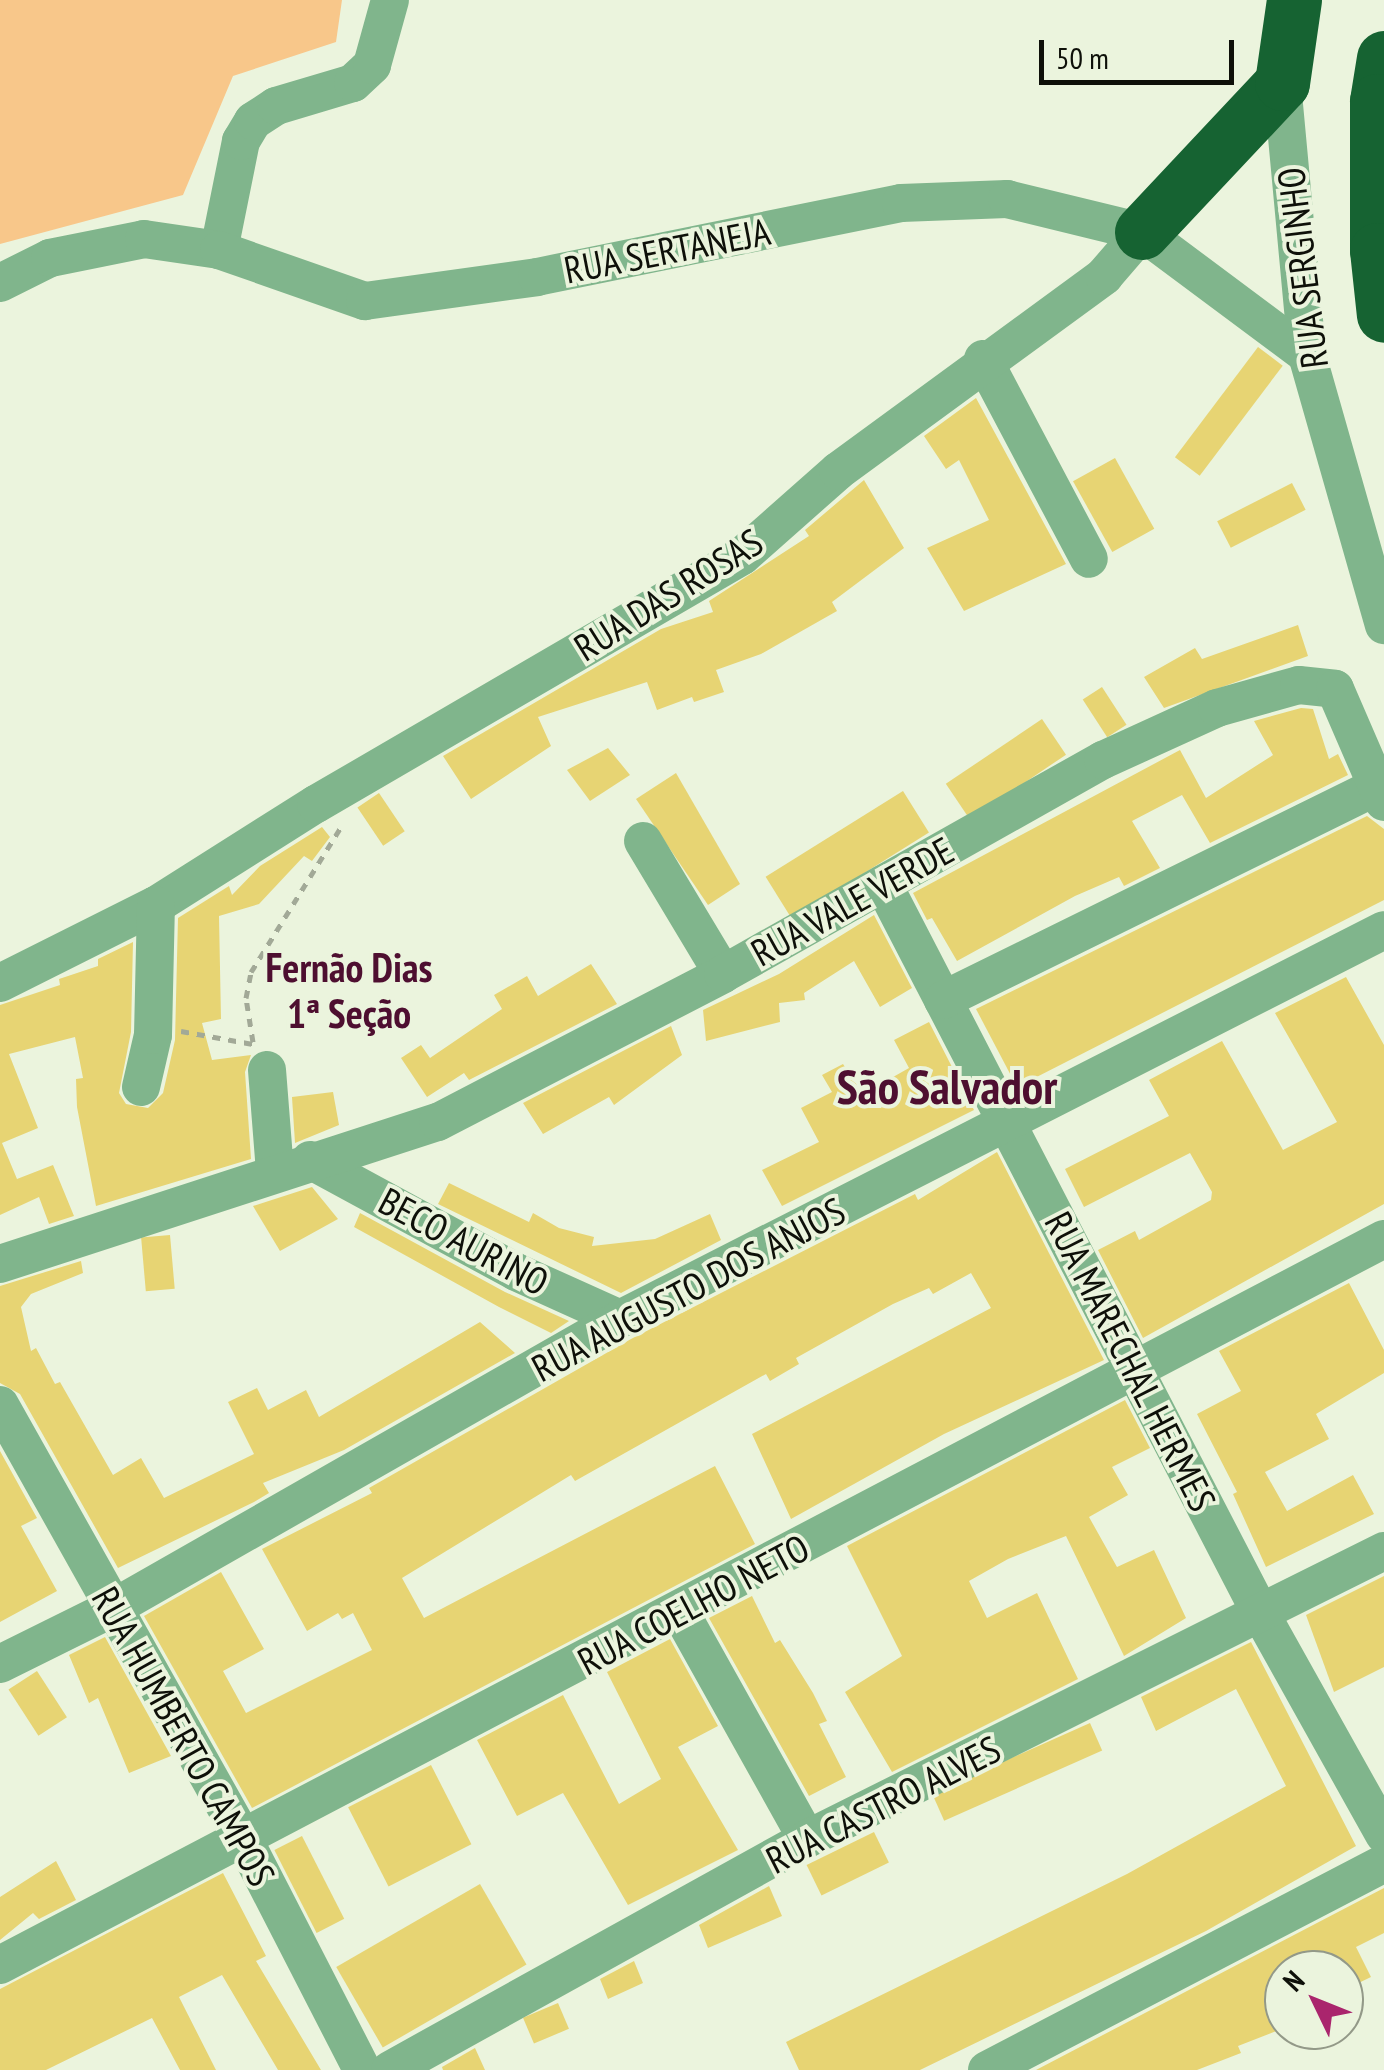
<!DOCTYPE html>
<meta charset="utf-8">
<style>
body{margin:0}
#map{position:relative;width:1384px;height:2070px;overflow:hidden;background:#ebf4dd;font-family:"PT Sans Narrow",sans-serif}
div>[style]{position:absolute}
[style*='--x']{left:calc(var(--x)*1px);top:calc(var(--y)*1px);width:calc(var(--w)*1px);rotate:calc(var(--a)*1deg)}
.green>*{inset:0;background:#f8c78a}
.building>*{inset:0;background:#e7d473;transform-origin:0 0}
.path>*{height:5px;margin-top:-2.5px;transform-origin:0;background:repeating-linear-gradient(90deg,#a2a997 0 8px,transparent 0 16px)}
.minor>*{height:38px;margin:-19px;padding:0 19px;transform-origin:19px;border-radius:19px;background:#80b58c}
.highway>*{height:55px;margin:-27.5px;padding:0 27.5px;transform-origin:27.5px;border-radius:27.5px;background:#166332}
span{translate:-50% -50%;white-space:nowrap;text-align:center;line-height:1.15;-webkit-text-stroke:8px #ebf4dd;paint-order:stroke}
.street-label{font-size:38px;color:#0e1009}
.neighbourhood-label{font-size:40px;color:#4e0f30;font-weight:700}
.district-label{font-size:48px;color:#4e0f30;font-weight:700}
.north{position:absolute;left:1264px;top:1950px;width:100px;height:100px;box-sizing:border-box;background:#ebf4dd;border:2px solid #939988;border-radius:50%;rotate:313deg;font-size:28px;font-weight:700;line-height:40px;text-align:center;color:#0e1009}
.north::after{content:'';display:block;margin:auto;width:35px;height:45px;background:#aa256d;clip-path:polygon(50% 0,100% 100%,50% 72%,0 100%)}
.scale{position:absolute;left:1039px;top:40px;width:195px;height:45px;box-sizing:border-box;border:5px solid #0e1009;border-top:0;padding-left:12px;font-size:30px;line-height:35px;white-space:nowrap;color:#0e1009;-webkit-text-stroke:8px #ebf4dd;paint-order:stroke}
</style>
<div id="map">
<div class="green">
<i style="clip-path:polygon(0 0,342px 0,336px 42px,233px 76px,183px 195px,0 244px)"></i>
</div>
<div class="building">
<i style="left:1258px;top:347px;width:31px;height:138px;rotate:37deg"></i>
<i style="clip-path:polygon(976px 398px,1066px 564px,964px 611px,927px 548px,989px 520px,959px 460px,946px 469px,924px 436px)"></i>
<i style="left:1115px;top:458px;width:81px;height:48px;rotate:61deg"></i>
<i style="clip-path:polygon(864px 480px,904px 548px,832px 602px,837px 611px,761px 654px,716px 670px,724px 692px,694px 702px,692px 697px,657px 710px,647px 682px,538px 717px,551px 746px,471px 799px,443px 756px,661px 629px,713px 612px,709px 601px,809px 536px,805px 530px)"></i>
<i style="left:1292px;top:483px;width:30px;height:84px;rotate:63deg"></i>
<i style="clip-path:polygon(1298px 625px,1308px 656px,1164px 708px,1144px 677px,1195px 648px,1202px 659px)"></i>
<i style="left:1102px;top:687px;width:45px;height:23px;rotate:57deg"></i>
<i style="clip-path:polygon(1301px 708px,1313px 709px,1329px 759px,1338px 754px,1348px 775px,1210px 843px,1182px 795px,1132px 821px,1160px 868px,1124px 886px,1119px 877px,1075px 896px,957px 961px,932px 918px,927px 920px,913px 893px,1180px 750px,1206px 798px,1273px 755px,1254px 721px)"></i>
<i style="left:1042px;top:719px;width:43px;height:116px;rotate:56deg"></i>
<i style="clip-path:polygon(608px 748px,630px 775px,590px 801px,567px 770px)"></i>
<i style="clip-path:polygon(676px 773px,740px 884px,708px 905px,636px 799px)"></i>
<i style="left:903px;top:791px;width:49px;height:162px;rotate:58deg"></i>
<i style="left:379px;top:793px;width:46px;height:26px;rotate:56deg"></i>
<i style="clip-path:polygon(1367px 816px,1384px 829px,1384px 900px,1017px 1087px,976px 1009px)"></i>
<i style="clip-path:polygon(322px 827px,330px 837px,312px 861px,304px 856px,259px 904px,219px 916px,221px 1019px,202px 1023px,212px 1060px,251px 1055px,245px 1072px,251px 1159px,96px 1206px,77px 1107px,76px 1079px,83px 1078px,75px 1037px,9px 1054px,38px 1128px,2px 1143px,17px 1179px,53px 1165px,74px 1216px,49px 1224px,39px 1197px,0 1215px,0 1005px,60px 985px,59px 979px,98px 966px,98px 959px,133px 942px,131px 1032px,119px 1093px,126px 1104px,148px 1108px,163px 1093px,175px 1040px,178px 918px,229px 886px,232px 895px,260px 866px)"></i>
<i style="clip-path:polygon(874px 915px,912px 988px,880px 1007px,854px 961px,804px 993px,805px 1000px,779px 1003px,780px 1022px,706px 1041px,703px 1010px,779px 974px)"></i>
<i style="clip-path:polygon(591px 964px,617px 1004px,469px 1080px,464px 1073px,427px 1097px,401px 1058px,421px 1045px,430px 1058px,502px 1009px,494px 995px,527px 976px,538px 996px)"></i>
<i style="clip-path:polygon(1346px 977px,1384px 1045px,1384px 1204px,1143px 1338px,1098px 1250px,1135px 1231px,1139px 1240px,1211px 1200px,1212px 1192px,1190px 1153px,1084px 1207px,1065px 1169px,1169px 1116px,1149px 1080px,1222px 1041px,1283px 1150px,1337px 1122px,1275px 1013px)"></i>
<i style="clip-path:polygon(929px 1022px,974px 1110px,782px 1206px,762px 1170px,819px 1142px,801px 1108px,832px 1092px,822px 1075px,843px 1064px,863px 1094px,909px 1068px,894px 1040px)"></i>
<i style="clip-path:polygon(671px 1026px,682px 1055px,614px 1105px,609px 1097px,543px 1134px,523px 1103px)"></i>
<i style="clip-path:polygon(333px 1092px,339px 1125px,295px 1143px,292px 1097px)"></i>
<i style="clip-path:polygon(997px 1152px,1104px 1360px,944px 1434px,791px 1519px,752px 1434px,991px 1308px,971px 1273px,933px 1294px,929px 1288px,893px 1304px,796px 1358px,799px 1364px,770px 1381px,766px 1374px,575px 1481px,571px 1475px,402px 1578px,424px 1618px,715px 1466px,755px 1544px,252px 1808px,144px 1616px,221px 1572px,264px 1649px,223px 1671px,246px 1713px,372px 1650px,353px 1613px,342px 1619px,338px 1613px,307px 1631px,262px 1549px,372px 1493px,369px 1488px,631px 1339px,915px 1194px,918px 1200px)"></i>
<i style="clip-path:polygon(449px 1183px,529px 1222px,533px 1213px,559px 1228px,594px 1237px,592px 1246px,655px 1239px,710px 1214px,721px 1240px,621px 1293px,438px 1204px)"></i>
<i style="clip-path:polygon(312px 1187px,338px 1219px,280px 1251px,253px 1206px)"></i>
<i style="clip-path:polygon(360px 1213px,505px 1292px,569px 1321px,551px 1333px,499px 1307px,354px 1227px)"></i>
<i style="left:170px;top:1235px;width:54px;height:29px;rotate:85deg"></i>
<i style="clip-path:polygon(81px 1261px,83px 1273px,31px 1294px,21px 1307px,31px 1351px,36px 1348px,55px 1384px,60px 1382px,113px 1475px,141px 1458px,164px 1498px,254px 1454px,228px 1402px,257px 1388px,268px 1410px,306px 1390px,319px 1417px,480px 1322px,515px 1353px,344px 1450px,263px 1483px,269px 1493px,254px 1502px,118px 1568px,20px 1394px,0 1383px,0 1286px)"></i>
<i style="clip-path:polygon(1349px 1283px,1384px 1350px,1384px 1373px,1316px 1414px,1329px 1439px,1265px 1472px,1287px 1511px,1353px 1475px,1374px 1514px,1266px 1567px,1233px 1494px,1237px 1492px,1197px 1414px,1241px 1391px,1219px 1351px)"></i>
<i style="clip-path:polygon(1125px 1400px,1150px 1448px,1112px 1467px,1128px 1495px,1089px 1517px,1117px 1567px,1154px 1550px,1186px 1618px,1124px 1656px,1066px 1536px,1008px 1559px,969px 1581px,987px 1618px,1037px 1593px,1078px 1679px,892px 1772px,845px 1692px,902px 1656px,847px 1546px)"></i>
<i style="clip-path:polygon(0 1451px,37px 1518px,21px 1526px,57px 1591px,0 1622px)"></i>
<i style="clip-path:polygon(1384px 1576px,1384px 1667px,1334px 1692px,1306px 1615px)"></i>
<i style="clip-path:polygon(752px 1596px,775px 1643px,780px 1640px,813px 1693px,827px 1721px,819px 1724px,846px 1777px,809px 1796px,709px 1618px)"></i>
<i style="clip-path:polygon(105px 1637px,171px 1756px,129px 1773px,98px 1698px,89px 1703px,69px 1655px)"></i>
<i style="clip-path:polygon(670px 1639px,718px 1726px,678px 1747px,738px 1850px,628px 1905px,563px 1793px,517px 1816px,477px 1740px,563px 1695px,619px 1804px,661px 1779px,607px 1672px)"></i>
<i style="clip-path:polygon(1251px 1642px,1356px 1846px,1206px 1931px,920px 2070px,799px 2070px,786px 2042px,1127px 1874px,1286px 1786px,1236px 1689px,1156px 1731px,1141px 1697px)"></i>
<i style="left:37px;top:1671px;width:55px;height:34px;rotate:57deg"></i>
<i style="left:1090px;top:1723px;width:30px;height:173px;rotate:66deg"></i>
<i style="left:431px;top:1765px;width:89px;height:93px;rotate:63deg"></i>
<i style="left:874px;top:1832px;width:34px;height:75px;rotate:64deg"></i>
<i style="left:302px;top:1836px;width:93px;height:31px;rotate:63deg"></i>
<i style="clip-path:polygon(56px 1861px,76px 1900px,39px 1919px,33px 1913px,0 1940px,0 1897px)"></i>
<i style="clip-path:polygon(223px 1873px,266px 1956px,256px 1961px,321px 2070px,278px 2070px,222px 1975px,179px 1997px,216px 2070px,180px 2070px,152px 2018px,46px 2070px,0 2070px,0 1989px)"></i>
<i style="left:480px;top:1884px;width:93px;height:166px;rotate:60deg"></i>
<i style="clip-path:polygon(769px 1886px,782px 1916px,708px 1948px,699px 1925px)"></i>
<i style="clip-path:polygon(1384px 1888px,1384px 1933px,1356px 1947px,1371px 1977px,1344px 1990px,1344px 1970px,1284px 1970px,1284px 2028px,1238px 2046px,1241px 2053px,1197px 2070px,1036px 2070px)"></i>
<i style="clip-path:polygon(634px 1961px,643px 1983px,608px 1999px,600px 1979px)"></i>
<i style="left:558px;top:2003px;width:28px;height:38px;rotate:67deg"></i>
<i style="clip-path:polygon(475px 2048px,485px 2070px,443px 2070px,442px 2067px)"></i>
</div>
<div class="path">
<i style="--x:181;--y:1031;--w:73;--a:10.2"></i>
<i style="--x:253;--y:1042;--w:45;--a:-99"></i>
<i style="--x:246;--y:998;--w:26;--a:-79"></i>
<i style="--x:251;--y:972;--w:173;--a:-58.2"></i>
</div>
<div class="minor">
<i style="--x:1282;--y:83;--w:273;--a:84.7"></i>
<i style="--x:1307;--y:355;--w:281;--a:74.1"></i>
<i style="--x:219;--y:250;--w:111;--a:-78.6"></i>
<i style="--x:241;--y:141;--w:23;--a:-59"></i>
<i style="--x:253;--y:121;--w:27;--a:-33"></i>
<i style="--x:276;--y:106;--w:80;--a:-16.6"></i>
<i style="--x:353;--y:83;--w:26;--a:-43"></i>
<i style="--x:372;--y:65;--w:67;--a:-74.5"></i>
<i style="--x:0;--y:283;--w:56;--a:-26.6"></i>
<i style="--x:50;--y:258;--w:96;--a:-11.4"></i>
<i style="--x:144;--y:239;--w:76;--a:8.3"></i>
<i style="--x:219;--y:250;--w:155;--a:19.3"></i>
<i style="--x:365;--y:301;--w:174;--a:-7.9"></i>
<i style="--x:537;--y:277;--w:371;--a:-11.5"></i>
<i style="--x:901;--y:203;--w:106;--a:-2.2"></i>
<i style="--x:1007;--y:199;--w:139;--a:13.7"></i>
<i style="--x:1142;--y:232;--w:206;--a:36.7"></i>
<i style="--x:983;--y:359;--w:226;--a:62.1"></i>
<i style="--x:643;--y:841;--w:155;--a:59"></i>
<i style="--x:883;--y:884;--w:824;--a:62.63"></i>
<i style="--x:1262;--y:1616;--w:250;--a:60.8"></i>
<i style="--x:0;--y:983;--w:174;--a:-26.6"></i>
<i style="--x:156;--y:905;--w:189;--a:-32.3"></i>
<i style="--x:316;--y:804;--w:493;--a:-30.2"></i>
<i style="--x:742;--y:556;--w:128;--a:-41.5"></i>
<i style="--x:838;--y:471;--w:330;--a:-36.2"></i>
<i style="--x:1104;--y:276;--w:58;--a:-49.2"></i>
<i style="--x:943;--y:1000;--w:479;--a:-26.2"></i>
<i style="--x:267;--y:1070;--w:101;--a:85.5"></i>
<i style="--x:141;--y:1087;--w:53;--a:-77"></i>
<i style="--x:153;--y:1035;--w:130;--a:-88.7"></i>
<i style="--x:310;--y:1160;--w:234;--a:28.5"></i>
<i style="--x:516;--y:1272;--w:114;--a:24.3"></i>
<i style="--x:0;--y:1264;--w:460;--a:-18"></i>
<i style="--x:438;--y:1122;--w:321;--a:-27.4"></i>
<i style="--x:723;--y:974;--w:436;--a:-29.4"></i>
<i style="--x:1103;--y:760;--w:125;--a:-24.5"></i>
<i style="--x:1217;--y:708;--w:85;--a:-15.7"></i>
<i style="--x:1299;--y:685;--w:36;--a:6"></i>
<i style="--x:1335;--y:689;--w:123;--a:66.6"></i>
<i style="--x:0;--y:1405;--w:499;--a:60.7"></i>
<i style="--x:244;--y:1840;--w:259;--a:62.8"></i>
<i style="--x:679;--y:1610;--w:262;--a:60.8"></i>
<i style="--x:0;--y:1664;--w:126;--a:-26.4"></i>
<i style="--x:113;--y:1608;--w:584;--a:-29.68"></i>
<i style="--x:620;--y:1319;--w:857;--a:-26.98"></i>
<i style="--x:0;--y:1965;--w:1563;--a:-27.68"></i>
<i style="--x:390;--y:2070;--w:477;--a:-29"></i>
<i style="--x:807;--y:1839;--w:645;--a:-26.53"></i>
<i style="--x:987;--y:2070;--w:448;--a:-27.5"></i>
</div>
<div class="highway">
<i style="--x:1384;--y:58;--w:44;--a:99.2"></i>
<i style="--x:1377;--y:101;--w:149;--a:90"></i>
<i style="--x:1377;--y:250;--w:65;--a:83.9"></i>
<i style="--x:1142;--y:232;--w:204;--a:-46.8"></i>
<i style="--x:1282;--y:83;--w:84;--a:-81.8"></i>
</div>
<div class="street-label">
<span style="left:667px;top:250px;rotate:-11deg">RUA SERTANEJA</span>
<span style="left:1302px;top:268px;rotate:-97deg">RUA SERGINHO</span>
<span style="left:668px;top:594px;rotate:-32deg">RUA DAS ROSAS</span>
<span style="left:852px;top:901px;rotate:-29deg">RUA VALE VERDE</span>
<span style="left:464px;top:1241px;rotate:28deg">BECO AURINO</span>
<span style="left:688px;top:1289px;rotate:-28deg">RUA AUGUSTO DOS ANJOS</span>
<span style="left:1131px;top:1361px;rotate:63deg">RUA MARECHAL HERMES</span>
<span style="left:693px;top:1604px;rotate:-28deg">RUA COELHO NETO</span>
<span style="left:184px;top:1736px;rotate:61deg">RUA HUMBERTO CAMPOS</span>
<span style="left:883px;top:1804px;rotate:-27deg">RUA CASTRO ALVES</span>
</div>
<div class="neighbourhood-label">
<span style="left:349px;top:990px">Fernão Dias<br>1ª Seção</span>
</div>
<div class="district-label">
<span style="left:947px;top:1087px">São Salvador</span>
</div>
<div class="north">N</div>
<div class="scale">50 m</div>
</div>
